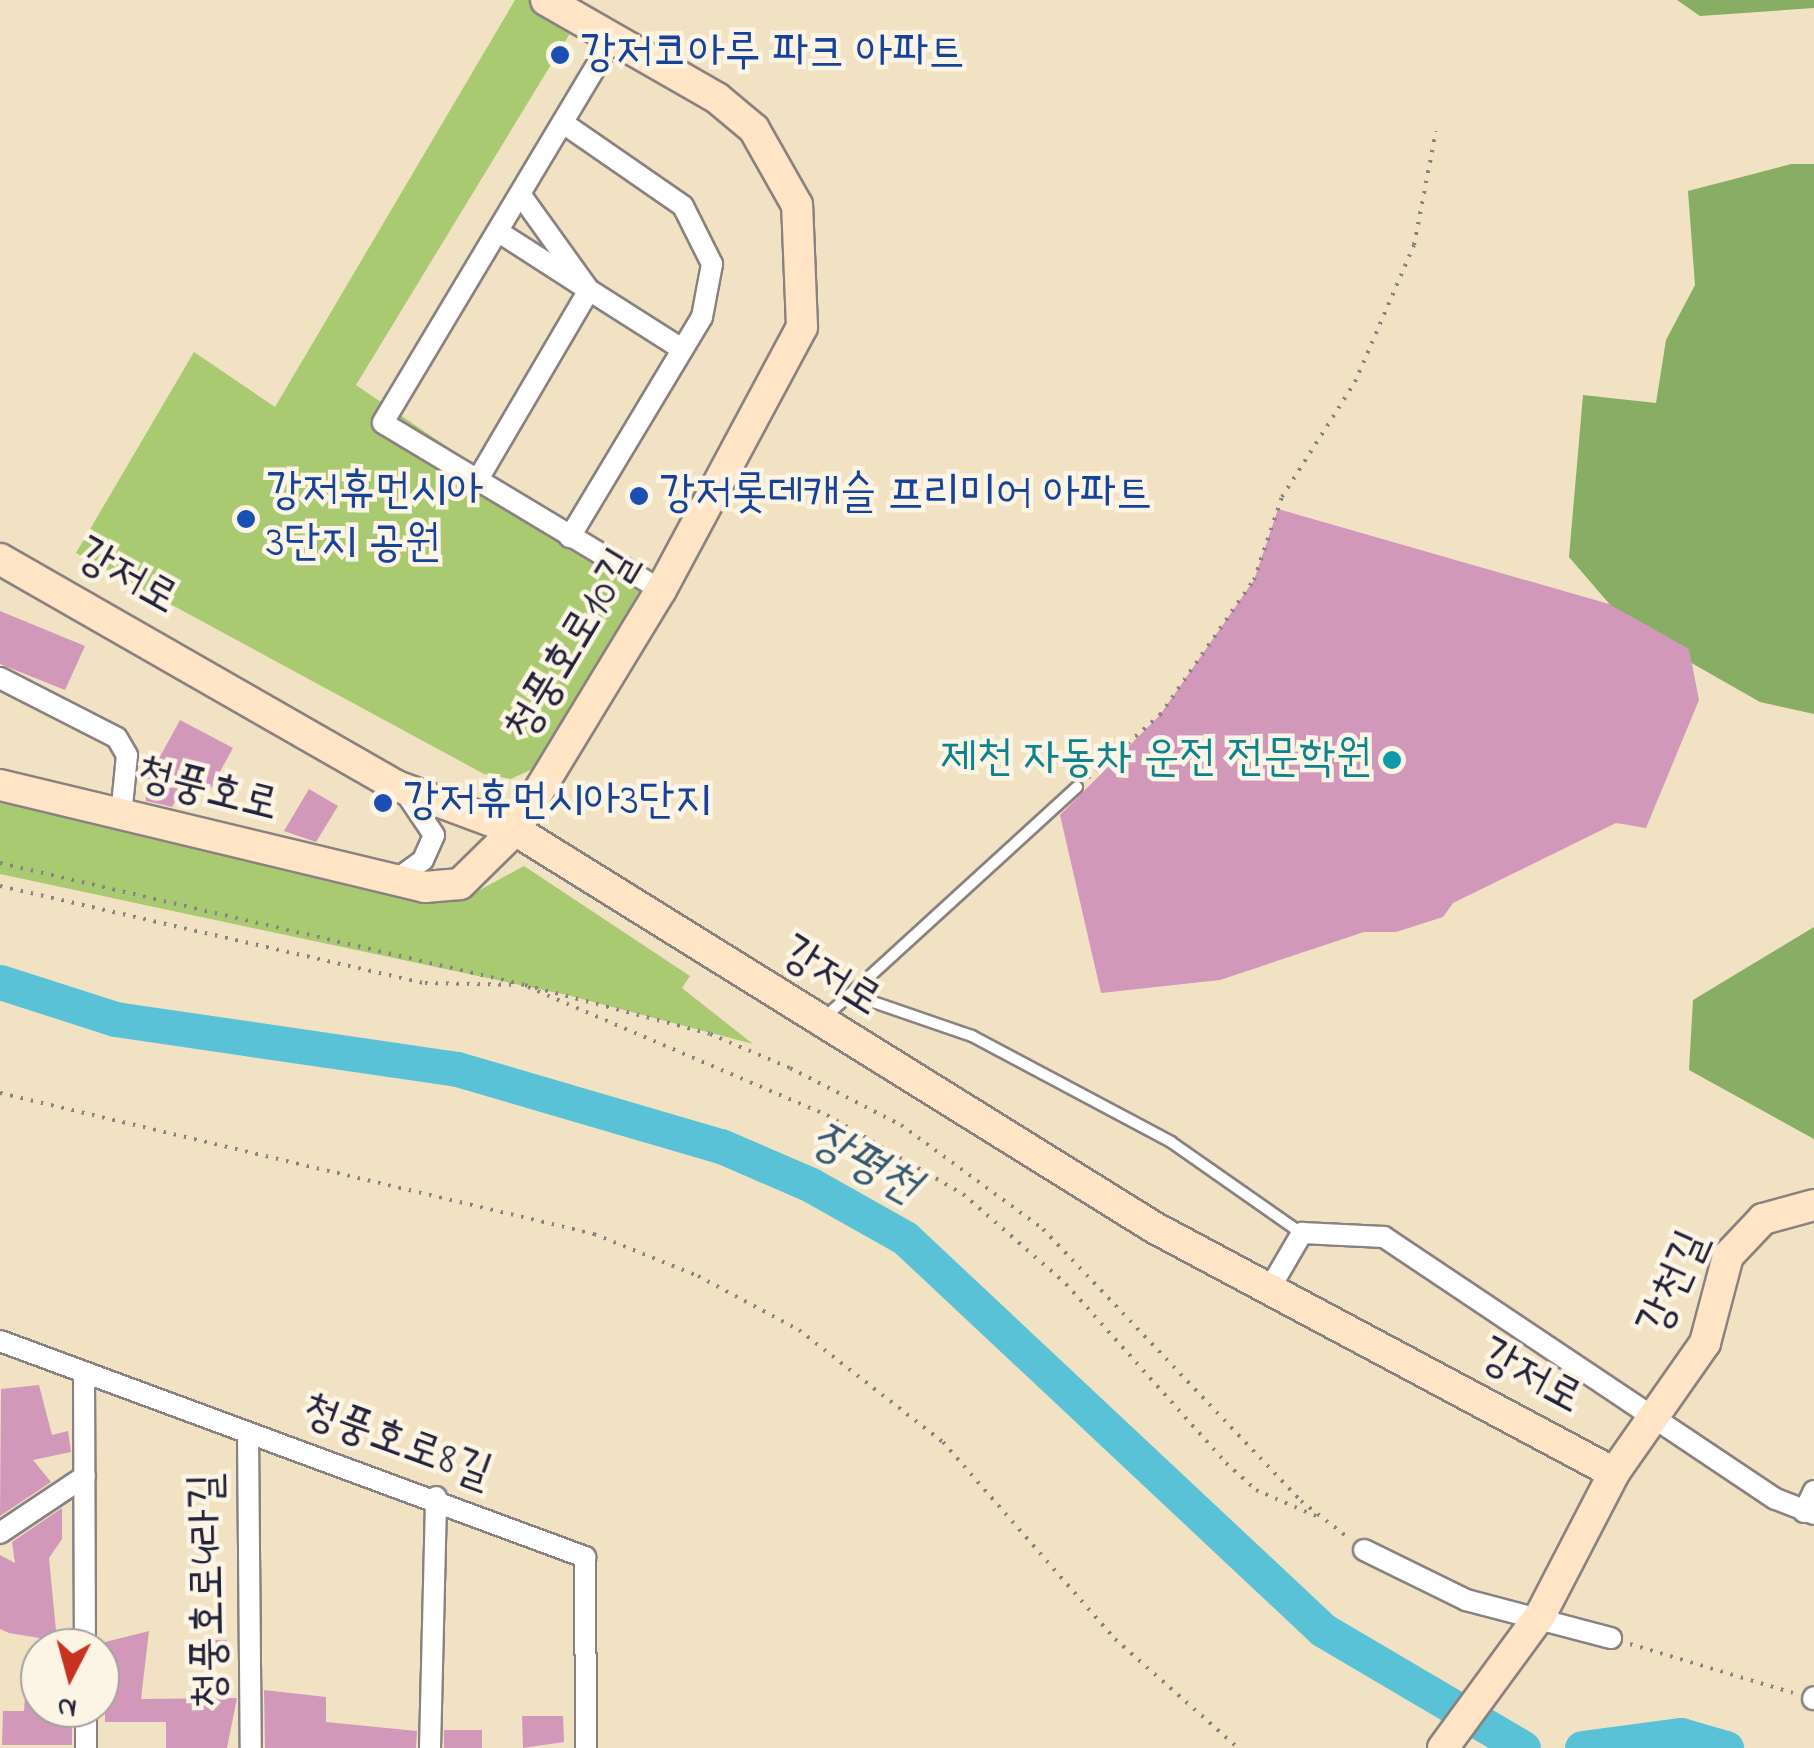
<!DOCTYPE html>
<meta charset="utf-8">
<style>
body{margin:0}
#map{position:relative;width:1814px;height:1748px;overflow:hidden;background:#f2e2c4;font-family:"Indie Flower","Poor Story",sans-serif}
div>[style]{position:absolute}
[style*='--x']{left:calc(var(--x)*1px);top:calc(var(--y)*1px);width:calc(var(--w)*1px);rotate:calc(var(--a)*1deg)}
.green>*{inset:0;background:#aaca72}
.forest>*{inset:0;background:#87ae64}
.river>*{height:35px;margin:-17.5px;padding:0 17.5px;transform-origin:17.5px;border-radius:17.5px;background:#5ac2d7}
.building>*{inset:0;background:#d198ba;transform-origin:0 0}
.path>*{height:4px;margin-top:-2px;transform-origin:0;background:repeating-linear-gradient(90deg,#8a8280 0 2.5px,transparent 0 10.5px)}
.roads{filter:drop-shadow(2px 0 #8a8280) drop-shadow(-2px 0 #8a8280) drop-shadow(0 2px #8a8280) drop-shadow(0 -2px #8a8280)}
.lane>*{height:10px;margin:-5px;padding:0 5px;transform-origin:5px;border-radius:5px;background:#fff}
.street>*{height:20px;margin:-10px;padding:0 10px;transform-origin:10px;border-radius:10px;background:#fff}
.secondary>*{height:30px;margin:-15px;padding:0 15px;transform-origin:15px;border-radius:15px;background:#ffe4c6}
.dots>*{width:28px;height:28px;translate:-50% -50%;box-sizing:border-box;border:5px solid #fcf5e5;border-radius:50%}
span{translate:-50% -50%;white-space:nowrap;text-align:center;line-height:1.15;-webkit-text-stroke:9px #fcf5e5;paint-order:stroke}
.transit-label{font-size:45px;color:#164399}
.left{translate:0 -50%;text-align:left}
.street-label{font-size:45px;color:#22223b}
.culture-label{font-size:45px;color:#0d838f}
.right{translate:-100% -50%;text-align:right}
.water-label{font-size:48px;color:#365a72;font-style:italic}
.north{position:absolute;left:20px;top:1628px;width:100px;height:100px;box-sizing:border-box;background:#fcf5e5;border:2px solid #a5a1a1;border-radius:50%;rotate:186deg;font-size:28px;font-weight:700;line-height:40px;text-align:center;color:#22223b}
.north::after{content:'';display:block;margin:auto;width:35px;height:45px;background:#c8321e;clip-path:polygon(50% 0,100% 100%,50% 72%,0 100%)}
</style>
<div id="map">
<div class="green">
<i style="clip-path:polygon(515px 0,548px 0,580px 17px,356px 385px,645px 581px,541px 765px,511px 779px,484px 774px,76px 553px,194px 352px,275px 407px)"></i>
<i style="clip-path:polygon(0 797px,433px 900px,465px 898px,524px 866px,690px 976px,682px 988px,753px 1044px,567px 995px,0 874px)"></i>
</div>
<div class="forest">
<i style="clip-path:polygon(1677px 0,1814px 0,1814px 8px,1700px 16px)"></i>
<i style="clip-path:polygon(1791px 164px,1814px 164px,1814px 714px,1760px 702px,1630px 628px,1569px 557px,1583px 395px,1656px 403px,1666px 340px,1695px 285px,1688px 191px)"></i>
<i style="clip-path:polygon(1814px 927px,1814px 1139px,1689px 1070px,1693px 1000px)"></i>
</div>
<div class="river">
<i style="--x:0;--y:982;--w:121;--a:17.8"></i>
<i style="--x:115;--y:1019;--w:346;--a:8.3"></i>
<i style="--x:457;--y:1069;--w:275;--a:16.3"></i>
<i style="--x:721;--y:1146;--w:98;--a:23.4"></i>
<i style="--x:811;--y:1185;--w:108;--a:29.4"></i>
<i style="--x:905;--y:1238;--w:573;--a:43.16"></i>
<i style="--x:1323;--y:1630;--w:232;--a:30.5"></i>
<i style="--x:1582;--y:1748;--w:100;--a:-7.5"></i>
<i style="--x:1681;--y:1735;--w:47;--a:16.1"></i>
</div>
<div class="building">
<i style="clip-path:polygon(1278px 509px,1609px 604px,1689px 649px,1699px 700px,1646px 828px,1616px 823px,1453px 903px,1443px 917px,1396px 932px,1364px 932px,1220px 980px,1101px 993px,1060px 815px,1160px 715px,1254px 580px)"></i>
<i style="clip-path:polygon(0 611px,85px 646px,65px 690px,0 664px)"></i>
<i style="clip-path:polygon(180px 720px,233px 748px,211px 788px,189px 777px,172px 807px,146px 801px,145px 784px)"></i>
<i style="clip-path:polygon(309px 789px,338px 806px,316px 842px,284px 831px)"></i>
<i style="clip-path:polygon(39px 1385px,52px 1435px,68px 1431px,71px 1452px,33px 1460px,51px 1482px,0 1516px,1px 1389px)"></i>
<i style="clip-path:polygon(62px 1508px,62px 1539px,49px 1558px,57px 1641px,9px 1633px,0 1629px,0 1555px,15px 1563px,12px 1542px)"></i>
<i style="clip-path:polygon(149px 1631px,141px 1699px,237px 1698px,227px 1748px,166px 1748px,166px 1722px,105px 1722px,105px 1642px)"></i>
<i style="left:200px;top:1640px;width:27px;height:23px"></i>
<i style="clip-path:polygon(27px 1667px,40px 1667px,40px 1708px,72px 1708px,72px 1745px,2px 1745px,3px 1711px,24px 1711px)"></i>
<i style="clip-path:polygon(264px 1690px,326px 1697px,326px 1722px,417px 1731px,416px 1748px,265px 1748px)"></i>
<i style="clip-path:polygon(522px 1716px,563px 1716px,564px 1742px,523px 1748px)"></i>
<i style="left:444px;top:1730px;width:38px;height:18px"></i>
</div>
<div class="path">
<i style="--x:1088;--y:778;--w:96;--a:-41.2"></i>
<i style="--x:1160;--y:715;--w:165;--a:-55.2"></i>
<i style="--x:1254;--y:580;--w:88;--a:-71.4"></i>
<i style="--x:1282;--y:497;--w:136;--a:-57.6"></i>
<i style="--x:1355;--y:382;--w:149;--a:-66.7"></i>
<i style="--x:1414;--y:245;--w:116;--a:-79.1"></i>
<i style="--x:0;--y:863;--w:539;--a:13.08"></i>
<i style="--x:525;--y:985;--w:191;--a:14.8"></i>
<i style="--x:710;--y:1034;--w:87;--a:23"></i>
<i style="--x:790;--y:1068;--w:125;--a:27.2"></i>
<i style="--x:901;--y:1125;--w:176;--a:36.2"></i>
<i style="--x:1043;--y:1229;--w:375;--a:46.5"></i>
<i style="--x:1301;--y:1501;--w:62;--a:37.8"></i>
<i style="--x:0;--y:886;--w:436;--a:12.9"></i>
<i style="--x:425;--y:983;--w:94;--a:1.2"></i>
<i style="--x:528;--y:987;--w:325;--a:23.2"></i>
<i style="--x:827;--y:1115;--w:157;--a:30.2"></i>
<i style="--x:963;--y:1194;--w:137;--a:41.1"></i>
<i style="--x:1066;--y:1284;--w:240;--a:48.2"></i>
<i style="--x:1226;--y:1463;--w:40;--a:42"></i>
<i style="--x:1256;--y:1490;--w:73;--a:23.4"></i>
<i style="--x:0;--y:1093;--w:611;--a:13.35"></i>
<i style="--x:594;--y:1234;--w:112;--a:22"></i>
<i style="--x:698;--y:1276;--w:115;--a:28.1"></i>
<i style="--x:799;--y:1330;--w:182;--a:37.9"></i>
<i style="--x:943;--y:1442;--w:262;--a:48.9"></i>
<i style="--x:1115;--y:1639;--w:164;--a:41.5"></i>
<i style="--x:1630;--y:1644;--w:170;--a:16.7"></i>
</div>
<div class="roads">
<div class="lane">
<i style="--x:850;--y:994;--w:129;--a:19"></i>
<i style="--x:972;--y:1036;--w:225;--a:28"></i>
<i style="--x:1171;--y:1142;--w:159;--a:35"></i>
<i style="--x:823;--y:1019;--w:344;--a:-42.4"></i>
</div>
<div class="street">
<i style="--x:613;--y:38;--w:448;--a:120.9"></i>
<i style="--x:383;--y:423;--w:324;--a:31"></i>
<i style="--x:566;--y:125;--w:142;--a:34.7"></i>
<i style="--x:683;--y:206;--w:65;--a:63.4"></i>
<i style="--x:712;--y:264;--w:54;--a:100.7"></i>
<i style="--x:702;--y:317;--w:257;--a:121"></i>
<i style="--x:520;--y:194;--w:118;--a:54.3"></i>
<i style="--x:589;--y:290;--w:110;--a:32.4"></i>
<i style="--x:477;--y:481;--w:221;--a:-59.6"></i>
<i style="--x:589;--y:290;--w:107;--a:-147.2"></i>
<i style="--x:0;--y:678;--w:131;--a:27.1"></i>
<i style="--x:117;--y:738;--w:20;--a:60"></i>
<i style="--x:127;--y:755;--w:61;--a:95.6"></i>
<i style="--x:393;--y:882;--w:37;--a:-36"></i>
<i style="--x:423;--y:860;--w:27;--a:-66"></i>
<i style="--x:434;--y:835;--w:48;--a:-124"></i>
<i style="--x:1270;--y:1288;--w:64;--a:-59.8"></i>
<i style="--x:1302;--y:1233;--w:82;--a:2.8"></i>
<i style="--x:1384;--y:1237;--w:471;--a:33.8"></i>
<i style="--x:1776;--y:1499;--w:41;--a:21.5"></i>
<i style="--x:0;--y:1341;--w:624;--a:20.27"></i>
<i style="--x:585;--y:1557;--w:191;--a:89.7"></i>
<i style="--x:84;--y:1373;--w:275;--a:89.8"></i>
<i style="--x:248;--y:1434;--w:314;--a:89.5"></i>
<i style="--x:1804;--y:1512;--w:23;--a:-65"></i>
<i style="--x:0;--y:1533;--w:102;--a:-33.8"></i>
<i style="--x:1364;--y:1550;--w:114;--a:26.1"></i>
<i style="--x:1466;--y:1600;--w:150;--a:14.7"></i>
<i style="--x:1813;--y:1699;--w:2;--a:-63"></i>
<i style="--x:86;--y:1708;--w:40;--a:90"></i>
<i style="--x:430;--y:1748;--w:251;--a:-88.6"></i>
</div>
<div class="secondary">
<i style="--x:0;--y:559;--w:454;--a:29.8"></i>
<i style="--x:394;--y:785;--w:129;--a:20.4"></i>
<i style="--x:515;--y:830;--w:754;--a:31.88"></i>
<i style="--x:1155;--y:1228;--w:520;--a:28.09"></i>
<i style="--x:0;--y:785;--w:437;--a:13.5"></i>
<i style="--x:425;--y:887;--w:35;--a:-5"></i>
<i style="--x:460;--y:884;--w:77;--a:-44.5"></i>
<i style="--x:515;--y:830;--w:281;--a:-58.7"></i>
<i style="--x:661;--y:590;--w:298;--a:-61.8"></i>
<i style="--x:802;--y:327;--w:122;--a:-92.3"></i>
<i style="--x:797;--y:205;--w:87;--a:-119.5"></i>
<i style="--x:754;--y:129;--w:48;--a:-140"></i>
<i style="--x:717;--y:98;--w:197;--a:-150.2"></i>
<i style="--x:1443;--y:1748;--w:166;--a:-53.8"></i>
<i style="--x:1541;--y:1614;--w:159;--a:-62.6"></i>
<i style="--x:1614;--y:1473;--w:159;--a:-55"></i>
<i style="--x:1705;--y:1343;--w:90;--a:-75.2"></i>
<i style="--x:1728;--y:1256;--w:51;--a:-46.6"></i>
<i style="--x:1763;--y:1219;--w:53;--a:-15.4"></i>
</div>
</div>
<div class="dots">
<i style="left:560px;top:55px;background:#1a4fb4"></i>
<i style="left:639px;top:496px;background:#1a4fb4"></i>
<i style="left:246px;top:519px;background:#1a4fb4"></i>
<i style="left:1392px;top:760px;background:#0f9aa8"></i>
<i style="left:383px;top:803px;background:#1a4fb4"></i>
</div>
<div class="transit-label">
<span class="left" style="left:580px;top:55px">강저코아루 파크 아파트</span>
<span class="left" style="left:266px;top:519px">강저휴먼시아<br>3단지 공원</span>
<span class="left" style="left:659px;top:496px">강저롯데캐슬 프리미어 아파트</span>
<span class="left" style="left:403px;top:803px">강저휴먼시아3단지</span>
</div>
<div class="street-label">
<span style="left:126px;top:578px;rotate:29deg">강저로</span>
<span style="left:573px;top:646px;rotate:-59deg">청풍호로10길</span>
<span style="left:207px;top:791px;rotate:14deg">청풍호로</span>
<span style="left:830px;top:978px;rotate:32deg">강저로</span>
<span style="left:1675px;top:1284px;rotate:-66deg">강천길</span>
<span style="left:1530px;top:1378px;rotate:28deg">강저로</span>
<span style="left:396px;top:1443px;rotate:20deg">청풍호로8길</span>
<span style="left:210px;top:1591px;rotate:-91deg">청풍호로4라길</span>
</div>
<div class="culture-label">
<span class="right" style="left:1372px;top:760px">제천 자동차 운전 전문학원</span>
</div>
<div class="water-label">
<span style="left:864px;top:1164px;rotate:29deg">장평천</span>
</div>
<div class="north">N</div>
</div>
